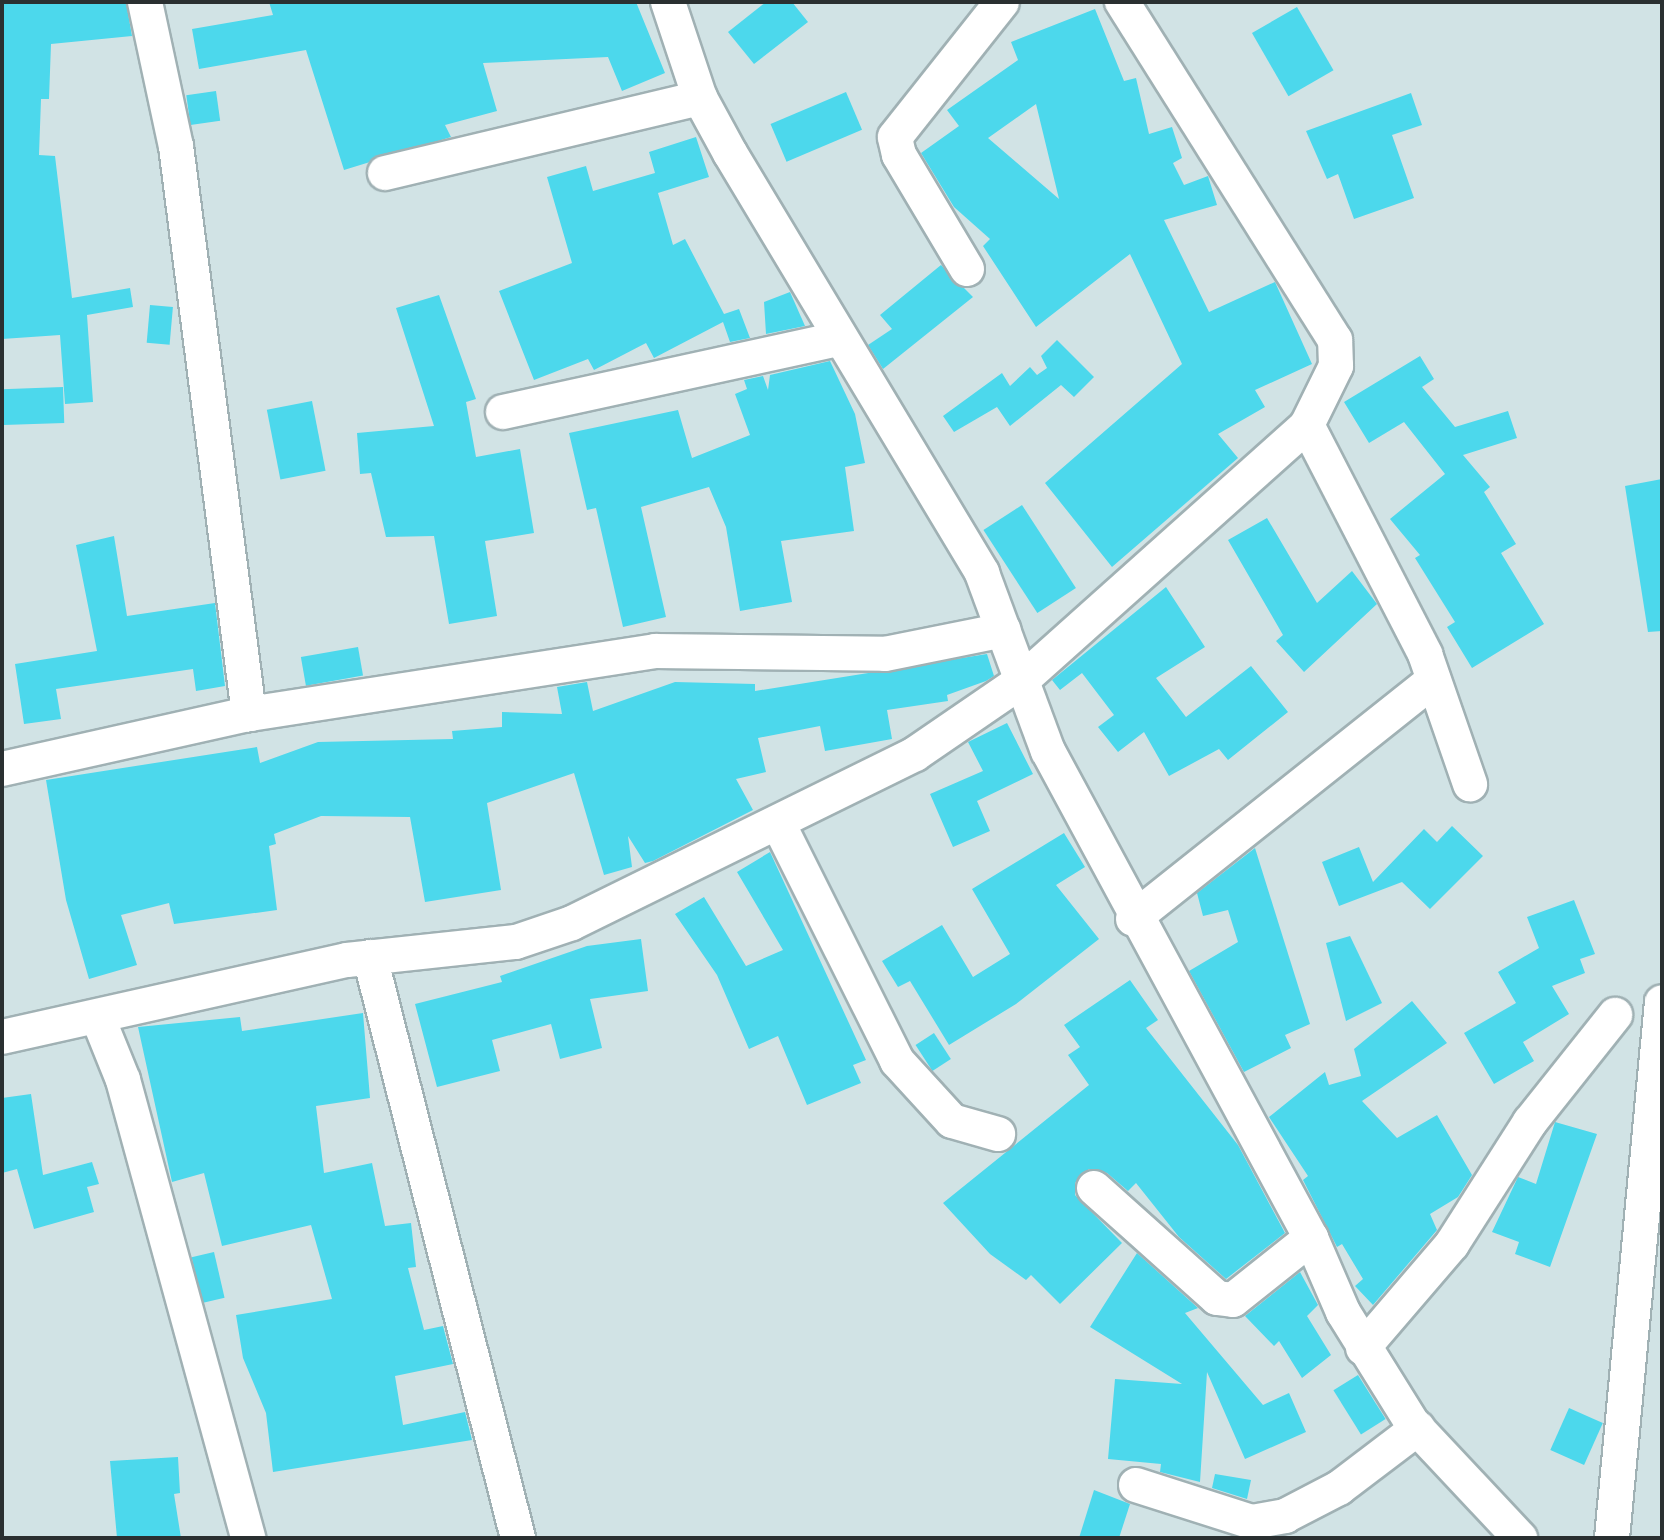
<!DOCTYPE html>
<style>
body{margin:0}
#map{position:relative;width:1664px;height:1540px;overflow:hidden;background:#d1e3e5;font-family:"Public Sans",sans-serif}
div>[style]{position:absolute}
[style*='--x']{left:calc(var(--x)*1px);top:calc(var(--y)*1px);width:calc(var(--w)*1px);rotate:calc(var(--a)*1deg)}
.building>*{inset:0;background:#4cd8ec;transform-origin:0 0}
.roads{filter:drop-shadow(2px 0 #a0b1b4) drop-shadow(-2px 0 #a0b1b4) drop-shadow(0 2px #a0b1b4) drop-shadow(0 -2px #a0b1b4)}
.minor>*{height:34px;margin:-17px;padding:0 17px;transform-origin:17px;border-radius:17px;background:#fff}
span{translate:-50% -50%;white-space:nowrap;text-align:center;line-height:1.15;-webkit-text-stroke:6px #d1e3e5;paint-order:stroke}
.frame{position:absolute;inset:0;border:4px solid #2a3031;pointer-events:none}
</style>
<div id="map">
<div class="building">
<i style="clip-path:polygon(2px 2px,126px 2px,132px 36px,51px 44px,49px 99px,41px 99px,39px 155px,55px 156px,72px 298px,130px 288px,133px 307px,87px 315px,93px 402px,65px 404px,60px 335px,2px 339px)"></i>
<i style="clip-path:polygon(269px 2px,636px 2px,665px 73px,622px 91px,608px 57px,483px 63px,497px 111px,445px 125px,451px 137px,344px 170px,306px 50px,199px 69px,192px 29px,273px 15px)"></i>
<i style="clip-path:polygon(766px 2px,792px 2px,808px 22px,754px 64px,728px 32px)"></i>
<i style="left:1297px;top:7px;width:73px;height:52px;rotate:60deg"></i>
<i style="clip-path:polygon(evenodd,1095px 9px,1124px 81px,1136px 78px,1149px 134px,1172px 127px,1182px 158px,1173px 163px,1184px 185px,1208px 176px,1217px 205px,1164px 220px,1209px 312px,1275px 282px,1312px 364px,1255px 390px,1265px 407px,1218px 434px,1238px 458px,1112px 567px,1045px 483px,1182px 364px,1130px 254px,1036px 327px,983px 246px,990px 239px,954px 207px,921px 153px,959px 126px,947px 110px,1018px 60px,1011px 42px,1095px 9px,1036px 104px,1059px 199px,988px 138px,1036px 104px)"></i>
<i style="left:216px;top:91px;width:30px;height:30px;rotate:82deg"></i>
<i style="left:846px;top:92px;width:41px;height:82px;rotate:67deg"></i>
<i style="clip-path:polygon(1411px 93px,1422px 125px,1392px 135px,1414px 198px,1354px 219px,1338px 174px,1327px 179px,1306px 131px)"></i>
<i style="clip-path:polygon(696px 137px,709px 177px,658px 193px,673px 245px,685px 239px,724px 314px,739px 309px,750px 338px,730px 342px,723px 322px,654px 358px,646px 343px,594px 370px,588px 359px,534px 380px,499px 291px,572px 263px,547px 177px,586px 166px,593px 191px,655px 173px,649px 152px)"></i>
<i style="clip-path:polygon(941px 265px,973px 297px,883px 369px,868px 345px,892px 329px,880px 315px)"></i>
<i style="clip-path:polygon(790px 292px,805px 326px,766px 334px,764px 302px)"></i>
<i style="clip-path:polygon(439px 295px,476px 399px,466px 402px,476px 457px,520px 449px,534px 533px,485px 541px,497px 616px,449px 624px,434px 536px,386px 537px,371px 473px,360px 474px,357px 433px,434px 426px,396px 308px)"></i>
<i style="left:150px;top:305px;width:23px;height:38px;rotate:5deg"></i>
<i style="clip-path:polygon(1057px 340px,1094px 377px,1074px 397px,1061px 385px,1010px 426px,997px 407px,954px 432px,943px 416px,1002px 373px,1010px 386px,1030px 367px,1037px 375px,1047px 368px,1041px 356px)"></i>
<i style="clip-path:polygon(1420px 356px,1434px 379px,1422px 387px,1455px 427px,1508px 411px,1517px 438px,1463px 455px,1490px 487px,1484px 492px,1516px 544px,1501px 553px,1544px 624px,1472px 668px,1447px 627px,1455px 622px,1415px 558px,1420px 555px,1390px 519px,1445px 474px,1404px 422px,1369px 443px,1344px 402px)"></i>
<i style="clip-path:polygon(830px 361px,855px 414px,865px 463px,845px 467px,854px 531px,781px 541px,792px 602px,740px 611px,726px 527px,709px 487px,641px 507px,666px 617px,623px 627px,596px 508px,587px 510px,569px 433px,678px 410px,692px 458px,750px 435px,735px 394px,747px 389px,744px 380px,763px 376px,768px 390px,770px 375px)"></i>
<i style="left:63px;top:387px;width:36px;height:61px;rotate:88deg"></i>
<i style="left:312px;top:401px;width:71px;height:46px;rotate:79deg"></i>
<i style="clip-path:polygon(1662px 479px,1662px 631px,1648px 632px,1625px 486px)"></i>
<i style="left:1022px;top:505px;width:99px;height:46px;rotate:57deg"></i>
<i style="clip-path:polygon(1267px 518px,1317px 603px,1352px 571px,1377px 604px,1304px 672px,1276px 641px,1283px 635px,1228px 540px)"></i>
<i style="clip-path:polygon(114px 536px,127px 616px,215px 603px,225px 686px,196px 691px,193px 669px,56px 689px,61px 719px,24px 724px,15px 664px,97px 651px,76px 545px)"></i>
<i style="clip-path:polygon(1166px 587px,1205px 647px,1156px 678px,1186px 717px,1251px 666px,1288px 712px,1228px 760px,1219px 749px,1169px 776px,1144px 732px,1118px 752px,1098px 727px,1114px 715px,1082px 673px,1060px 690px,1052px 680px)"></i>
<i style="left:358px;top:647px;width:29px;height:58px;rotate:80deg"></i>
<i style="clip-path:polygon(987px 654px,994px 676px,986px 681px,947px 695px,948px 701px,887px 710px,892px 739px,825px 751px,820px 726px,758px 738px,766px 772px,736px 779px,753px 810px,653px 861px,645px 863px,628px 836px,632px 867px,604px 875px,574px 773px,487px 803px,501px 890px,425px 902px,410px 817px,321px 816px,274px 834px,276px 844px,269px 846px,277px 910px,174px 924px,169px 903px,121px 915px,137px 965px,89px 979px,66px 900px,46px 780px,257px 747px,260px 763px,318px 742px,453px 739px,452px 731px,502px 727px,502px 712px,562px 714px,557px 687px,587px 682px,593px 711px,675px 682px,755px 684px,755px 691px)"></i>
<i style="clip-path:polygon(1007px 723px,1033px 774px,977px 801px,990px 831px,953px 847px,930px 794px,983px 771px,968px 742px)"></i>
<i style="clip-path:polygon(1452px 826px,1483px 856px,1430px 909px,1402px 882px,1339px 906px,1322px 862px,1359px 847px,1373px 882px,1424px 829px,1437px 842px)"></i>
<i style="clip-path:polygon(1064px 833px,1085px 867px,1056px 885px,1099px 939px,1016px 1004px,949px 1045px,910px 981px,898px 987px,882px 961px,942px 925px,973px 977px,1010px 954px,972px 889px)"></i>
<i style="clip-path:polygon(1255px 848px,1310px 1024px,1285px 1035px,1291px 1048px,1244px 1072px,1189px 971px,1238px 942px,1228px 910px,1203px 916px,1197px 893px)"></i>
<i style="clip-path:polygon(770px 852px,866px 1060px,853px 1065px,861px 1083px,807px 1105px,778px 1036px,749px 1049px,717px 975px,675px 914px,704px 897px,746px 966px,783px 950px,737px 872px)"></i>
<i style="clip-path:polygon(1574px 900px,1595px 954px,1580px 959px,1585px 973px,1552px 986px,1569px 1014px,1523px 1042px,1534px 1061px,1494px 1084px,1464px 1033px,1516px 1003px,1498px 972px,1539px 948px,1527px 917px)"></i>
<i style="clip-path:polygon(1350px 936px,1382px 1003px,1346px 1021px,1326px 943px)"></i>
<i style="clip-path:polygon(641px 939px,648px 991px,590px 999px,602px 1048px,560px 1059px,551px 1024px,492px 1040px,500px 1071px,437px 1087px,415px 1004px,502px 982px,500px 976px,587px 946px)"></i>
<i style="clip-path:polygon(1130px 980px,1158px 1020px,1146px 1028px,1238px 1145px,1285px 1233px,1226px 1279px,1179px 1237px,1136px 1183px,1128px 1191px,1107px 1173px,1089px 1169px,1075px 1183px,1075px 1195px,1122px 1243px,1060px 1304px,1031px 1275px,1026px 1280px,990px 1254px,943px 1203px,1089px 1085px,1068px 1055px,1080px 1047px,1064px 1025px)"></i>
<i style="clip-path:polygon(1412px 1001px,1447px 1043px,1362px 1101px,1397px 1138px,1437px 1115px,1472px 1175px,1458px 1197px,1430px 1214px,1437px 1230px,1373px 1305px,1355px 1286px,1363px 1279px,1342px 1244px,1337px 1247px,1303px 1180px,1308px 1176px,1269px 1117px,1325px 1072px,1329px 1085px,1361px 1076px,1354px 1049px)"></i>
<i style="clip-path:polygon(363px 1013px,370px 1098px,316px 1106px,324px 1173px,372px 1163px,385px 1226px,411px 1223px,416px 1267px,408px 1268px,424px 1330px,443px 1326px,453px 1364px,395px 1376px,403px 1425px,465px 1412px,472px 1440px,273px 1472px,266px 1413px,243px 1358px,236px 1315px,332px 1299px,311px 1225px,222px 1246px,204px 1173px,172px 1182px,138px 1027px,240px 1017px,242px 1031px)"></i>
<i style="left:934px;top:1033px;width:31px;height:22px;rotate:57deg"></i>
<i style="clip-path:polygon(31px 1094px,43px 1175px,92px 1162px,99px 1184px,87px 1187px,94px 1212px,34px 1229px,17px 1169px,2px 1173px,2px 1098px)"></i>
<i style="clip-path:polygon(1555px 1122px,1597px 1134px,1550px 1267px,1515px 1254px,1519px 1242px,1492px 1232px,1518px 1177px,1536px 1184px)"></i>
<i style="left:214px;top:1252px;width:47px;height:23px;rotate:77deg"></i>
<i style="clip-path:polygon(1137px 1253px,1198px 1308px,1185px 1313px,1263px 1405px,1289px 1393px,1306px 1432px,1245px 1459px,1207px 1372px,1200px 1482px,1160px 1472px,1161px 1464px,1108px 1459px,1115px 1379px,1182px 1384px,1090px 1327px)"></i>
<i style="clip-path:polygon(1300px 1272px,1318px 1305px,1307px 1316px,1331px 1355px,1302px 1378px,1279px 1341px,1274px 1346px,1245px 1316px)"></i>
<i style="left:1358px;top:1375px;width:52px;height:29px;rotate:58deg"></i>
<i style="left:1569px;top:1408px;width:37px;height:46px;rotate:24deg"></i>
<i style="clip-path:polygon(178px 1457px,180px 1493px,174px 1494px,181px 1538px,117px 1538px,110px 1461px)"></i>
<i style="clip-path:polygon(1215px 1474px,1251px 1480px,1247px 1499px,1212px 1488px)"></i>
<i style="clip-path:polygon(1094px 1490px,1130px 1504px,1119px 1538px,1079px 1538px)"></i>
</div>
<div class="roads">
<div class="minor">
<i style="--x:145;--y:2;--w:147;--a:77.9"></i>
<i style="--x:176;--y:146;--w:573;--a:82.68"></i>
<i style="--x:668;--y:2;--w:101;--a:71.6"></i>
<i style="--x:700;--y:98;--w:63;--a:61.4"></i>
<i style="--x:730;--y:153;--w:490;--a:59"></i>
<i style="--x:982;--y:573;--w:190;--a:69.7"></i>
<i style="--x:1048;--y:751;--w:553;--a:61.63"></i>
<i style="--x:1311;--y:1238;--w:81;--a:66.6"></i>
<i style="--x:1343;--y:1312;--w:131;--a:58.1"></i>
<i style="--x:1412;--y:1423;--w:158;--a:46.8"></i>
<i style="--x:385;--y:173;--w:324;--a:-13.4"></i>
<i style="--x:967;--y:269;--w:133;--a:-120.8"></i>
<i style="--x:899;--y:155;--w:18;--a:-103"></i>
<i style="--x:895;--y:137;--w:172;--a:-51.6"></i>
<i style="--x:503;--y:412;--w:344;--a:-12.3"></i>
<i style="--x:1307;--y:425;--w:258;--a:62.7"></i>
<i style="--x:1425;--y:654;--w:138;--a:70.9"></i>
<i style="--x:2;--y:769;--w:253;--a:-12.6"></i>
<i style="--x:249;--y:714;--w:411;--a:-8.8"></i>
<i style="--x:655;--y:651;--w:230;--a:0.7"></i>
<i style="--x:885;--y:654;--w:121;--a:-11.4"></i>
<i style="--x:779;--y:825;--w:264;--a:63.4"></i>
<i style="--x:897;--y:1061;--w:81;--a:47.5"></i>
<i style="--x:952;--y:1121;--w:48;--a:15.8"></i>
<i style="--x:1133;--y:919;--w:384;--a:-38.5"></i>
<i style="--x:370;--y:957;--w:600;--a:75.71"></i>
<i style="--x:98;--y:1018;--w:67;--a:68"></i>
<i style="--x:123;--y:1080;--w:475;--a:74.7"></i>
<i style="--x:2;--y:1037;--w:353;--a:-12.6"></i>
<i style="--x:347;--y:960;--w:170;--a:-6.1"></i>
<i style="--x:516;--y:942;--w:59;--a:-18.7"></i>
<i style="--x:572;--y:923;--w:382;--a:-26.2"></i>
<i style="--x:915;--y:754;--w:127;--a:-34.4"></i>
<i style="--x:1020;--y:682;--w:385;--a:-41.8"></i>
<i style="--x:1307;--y:425;--w:66;--a:-63.8"></i>
<i style="--x:1336;--y:366;--w:26;--a:-92"></i>
<i style="--x:1335;--y:340;--w:400;--a:-122.2"></i>
<i style="--x:1094;--y:1188;--w:165;--a:41.8"></i>
<i style="--x:1217;--y:1298;--w:16;--a:7"></i>
<i style="--x:1233;--y:1300;--w:100;--a:-38.5"></i>
<i style="--x:1363;--y:1348;--w:137;--a:-49.4"></i>
<i style="--x:1452;--y:1244;--w:145;--a:-57.4"></i>
<i style="--x:1530;--y:1122;--w:137;--a:-51.5"></i>
<i style="--x:1136;--y:1485;--w:122;--a:17.7"></i>
<i style="--x:1252;--y:1522;--w:34;--a:-10"></i>
<i style="--x:1285;--y:1516;--w:61;--a:-27.4"></i>
<i style="--x:1339;--y:1488;--w:99;--a:-37.2"></i>
<i style="--x:1612;--y:1538;--w:538;--a:-84.67"></i>
</div>
</div>
<div class="frame"></div>
</div>
